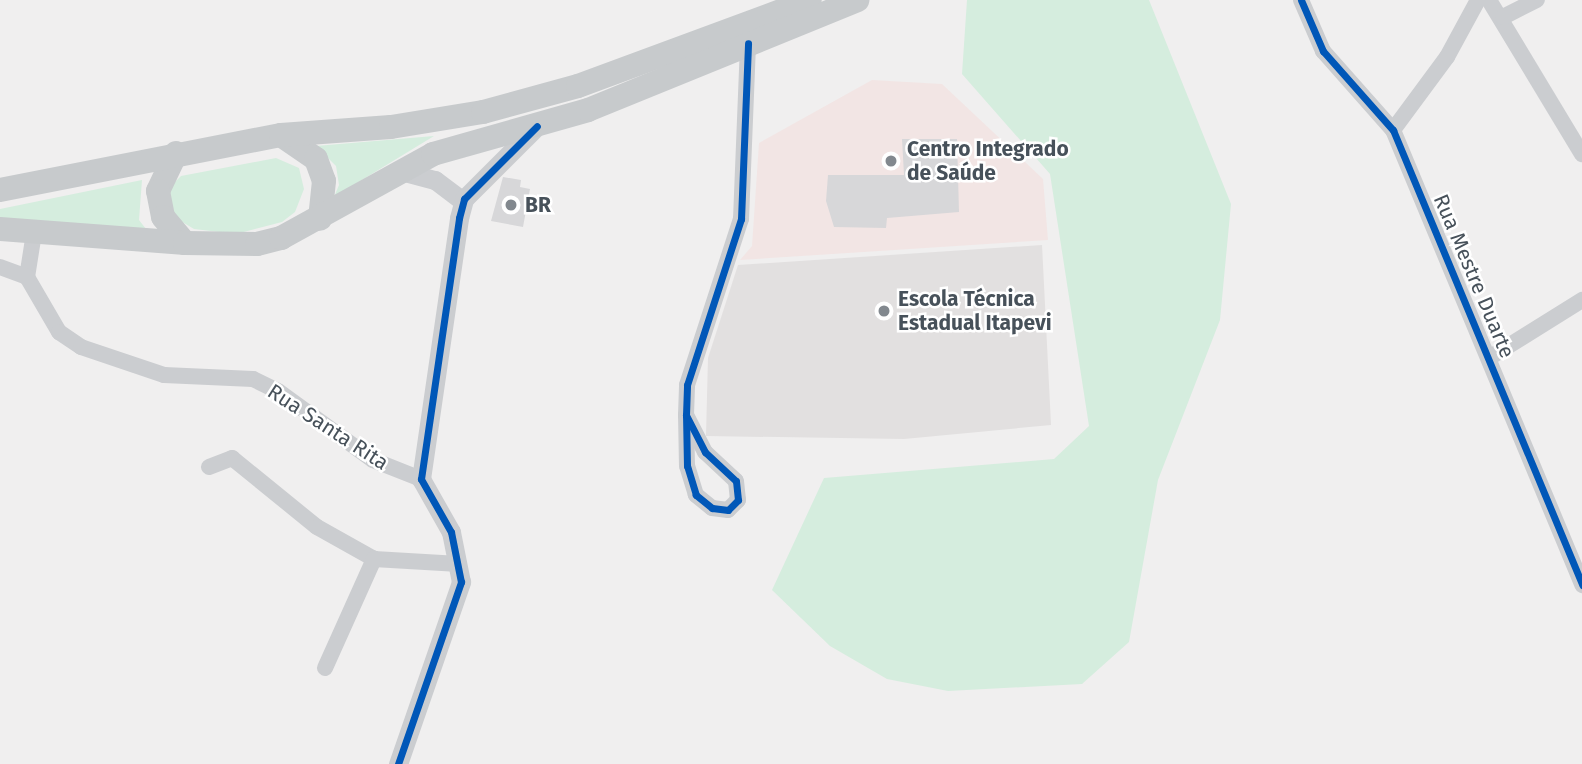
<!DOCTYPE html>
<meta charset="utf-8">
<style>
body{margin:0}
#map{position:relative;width:1582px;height:764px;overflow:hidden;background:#f0efef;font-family:"Fira Sans",sans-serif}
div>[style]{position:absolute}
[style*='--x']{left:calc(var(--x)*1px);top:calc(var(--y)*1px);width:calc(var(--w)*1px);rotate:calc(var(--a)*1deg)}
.education>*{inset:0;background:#e2e0e0}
.medical>*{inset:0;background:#f2e5e4}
.green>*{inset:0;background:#d5edde}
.building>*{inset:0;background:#d7d7d9}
.minor>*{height:16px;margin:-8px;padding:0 8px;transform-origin:8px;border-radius:8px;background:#cbcdd0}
.tertiary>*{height:19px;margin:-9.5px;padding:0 9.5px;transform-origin:9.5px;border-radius:9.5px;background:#cbcdd0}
.primary>*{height:24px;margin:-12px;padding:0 12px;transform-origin:12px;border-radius:12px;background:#c7cacc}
.cycleway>*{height:7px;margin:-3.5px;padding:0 3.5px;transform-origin:3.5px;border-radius:3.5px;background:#0057b8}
.dots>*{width:19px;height:19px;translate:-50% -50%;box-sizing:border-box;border:4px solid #fff;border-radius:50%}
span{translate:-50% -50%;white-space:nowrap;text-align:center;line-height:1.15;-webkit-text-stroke:5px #fff;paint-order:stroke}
.poi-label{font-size:21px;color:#47515a;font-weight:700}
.left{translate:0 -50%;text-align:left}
.street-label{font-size:21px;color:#47515a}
</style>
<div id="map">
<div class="education">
<i style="clip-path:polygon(1042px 245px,1051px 425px,904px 439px,706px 436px,708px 358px,738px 265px)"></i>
</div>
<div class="medical">
<i style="clip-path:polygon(872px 80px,942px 84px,1043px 179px,1048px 240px,740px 260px,752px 246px,759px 143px)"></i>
</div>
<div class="green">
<i style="clip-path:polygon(967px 0,1149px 0,1231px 204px,1220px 320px,1158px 480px,1129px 642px,1082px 684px,948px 691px,887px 679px,830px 646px,772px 590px,824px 478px,1054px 459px,1089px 426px,1050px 174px,962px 74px)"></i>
<i style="clip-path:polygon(434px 136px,334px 197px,339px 185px,336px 166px,316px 146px)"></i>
<i style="clip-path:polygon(276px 158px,299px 168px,304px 189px,295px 212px,282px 222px,236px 234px,194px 229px,174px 217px,168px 189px,181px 176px)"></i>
<i style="clip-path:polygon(142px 180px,139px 220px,146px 229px,0 219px,0 209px)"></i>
</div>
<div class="building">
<i style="clip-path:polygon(902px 139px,957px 139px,959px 212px,887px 218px,886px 228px,834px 227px,826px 201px,828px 175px,904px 175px)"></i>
<i style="clip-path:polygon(503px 177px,521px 180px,520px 187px,530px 189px,523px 227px,491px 221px)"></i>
</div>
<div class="minor">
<i style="--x:1301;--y:0;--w:56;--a:66.7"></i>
<i style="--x:1323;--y:51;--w:106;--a:48.5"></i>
<i style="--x:1393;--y:130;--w:493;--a:67.4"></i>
<i style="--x:1489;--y:0;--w:180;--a:58.9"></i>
<i style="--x:1503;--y:17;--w:38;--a:-27"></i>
<i style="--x:1393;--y:130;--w:91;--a:-53.5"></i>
<i style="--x:1447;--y:57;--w:65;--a:-61.5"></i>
<i style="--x:34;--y:233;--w:45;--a:99"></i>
<i style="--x:27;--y:277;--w:64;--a:59.8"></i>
<i style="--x:59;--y:332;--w:27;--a:34"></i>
<i style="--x:81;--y:347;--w:88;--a:18.6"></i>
<i style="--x:164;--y:375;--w:89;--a:2.6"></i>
<i style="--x:253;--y:379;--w:28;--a:26"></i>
<i style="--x:278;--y:391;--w:117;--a:36"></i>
<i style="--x:373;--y:460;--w:52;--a:21.6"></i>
<i style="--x:0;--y:267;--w:29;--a:20"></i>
<i style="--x:1489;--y:358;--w:110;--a:-31.9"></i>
<i style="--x:686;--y:415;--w:42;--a:62.8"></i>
<i style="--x:705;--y:452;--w:42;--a:43.1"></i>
<i style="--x:736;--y:481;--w:19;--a:84"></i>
<i style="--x:738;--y:500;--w:14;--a:135"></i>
<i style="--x:728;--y:510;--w:16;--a:-173"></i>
<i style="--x:712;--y:508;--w:21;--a:-141"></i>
<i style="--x:696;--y:495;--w:30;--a:-107"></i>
<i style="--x:687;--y:466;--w:51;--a:-91.1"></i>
<i style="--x:686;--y:415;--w:30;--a:-88"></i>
<i style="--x:687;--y:385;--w:175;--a:-72"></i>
<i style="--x:741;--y:219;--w:176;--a:-87.7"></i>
<i style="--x:209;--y:467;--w:25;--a:-21"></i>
<i style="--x:232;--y:458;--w:109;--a:39.1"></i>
<i style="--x:317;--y:527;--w:65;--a:29.3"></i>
<i style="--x:374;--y:559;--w:85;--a:3.4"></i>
<i style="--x:325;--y:668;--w:120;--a:-65.8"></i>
</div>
<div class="tertiary">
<i style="--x:401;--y:171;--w:35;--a:15"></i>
<i style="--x:435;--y:180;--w:35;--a:37"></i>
<i style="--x:398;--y:764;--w:193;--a:-70.9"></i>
<i style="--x:461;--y:582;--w:51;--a:-101.3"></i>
<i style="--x:451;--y:532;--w:61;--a:-119.5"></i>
<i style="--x:421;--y:479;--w:264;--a:-81.7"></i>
<i style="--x:459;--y:218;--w:20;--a:-75"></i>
<i style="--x:464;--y:199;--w:103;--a:-45"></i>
</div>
<div class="primary">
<i style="--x:281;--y:135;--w:42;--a:34.4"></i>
<i style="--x:316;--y:159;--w:23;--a:70"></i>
<i style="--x:324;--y:181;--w:38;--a:96"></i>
<i style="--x:176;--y:153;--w:42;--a:115.3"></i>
<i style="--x:158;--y:191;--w:26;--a:79"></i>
<i style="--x:163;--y:217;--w:34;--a:50"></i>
<i style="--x:0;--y:190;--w:286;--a:-11.1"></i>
<i style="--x:281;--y:135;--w:110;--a:-4.2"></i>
<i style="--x:391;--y:127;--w:93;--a:-9.3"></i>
<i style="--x:483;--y:112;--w:98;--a:-15.3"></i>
<i style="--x:578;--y:86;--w:247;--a:-20.3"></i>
<i style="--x:0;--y:229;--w:186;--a:4.3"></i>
<i style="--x:185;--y:243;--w:72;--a:0.8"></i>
<i style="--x:257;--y:244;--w:25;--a:-14"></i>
<i style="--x:281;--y:238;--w:174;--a:-28.9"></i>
<i style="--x:433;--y:154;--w:161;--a:-15.8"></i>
<i style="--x:588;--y:110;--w:291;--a:-22.2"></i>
</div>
<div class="cycleway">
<i style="--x:1301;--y:0;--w:56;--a:66.7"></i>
<i style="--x:1323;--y:51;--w:106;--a:48.5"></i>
<i style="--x:1393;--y:130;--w:493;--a:67.4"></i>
<i style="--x:686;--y:415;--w:42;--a:62.8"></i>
<i style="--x:705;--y:452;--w:42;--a:43.1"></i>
<i style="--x:736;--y:481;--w:19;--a:84"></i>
<i style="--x:738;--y:500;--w:14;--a:135"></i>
<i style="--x:728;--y:510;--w:16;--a:-173"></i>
<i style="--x:712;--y:508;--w:21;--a:-141"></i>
<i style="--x:696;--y:495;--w:30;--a:-107"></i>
<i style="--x:687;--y:466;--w:51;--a:-91.1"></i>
<i style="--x:686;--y:415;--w:30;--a:-88"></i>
<i style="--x:687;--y:385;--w:175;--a:-72"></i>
<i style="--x:741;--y:219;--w:176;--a:-87.7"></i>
<i style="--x:398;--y:764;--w:193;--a:-70.9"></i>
<i style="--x:461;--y:582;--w:51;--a:-101.3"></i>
<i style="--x:451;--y:532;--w:61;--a:-119.5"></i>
<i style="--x:421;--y:479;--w:264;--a:-81.7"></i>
<i style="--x:459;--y:218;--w:20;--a:-75"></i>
<i style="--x:464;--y:199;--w:103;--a:-45"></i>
</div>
<div class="dots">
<i style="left:891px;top:161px;background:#82888e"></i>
<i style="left:511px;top:205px;background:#82888e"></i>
<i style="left:884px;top:311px;background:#82888e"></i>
</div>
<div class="poi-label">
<span class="left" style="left:907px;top:161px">Centro Integrado<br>de Saúde</span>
<span class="left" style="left:525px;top:205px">BR</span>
<span class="left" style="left:898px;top:311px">Escola Técnica<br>Estadual Itapevi</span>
</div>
<div class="street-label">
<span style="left:1474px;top:276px;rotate:67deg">Rua Mestre Duarte</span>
<span style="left:328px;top:427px;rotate:33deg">Rua Santa Rita</span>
</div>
</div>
